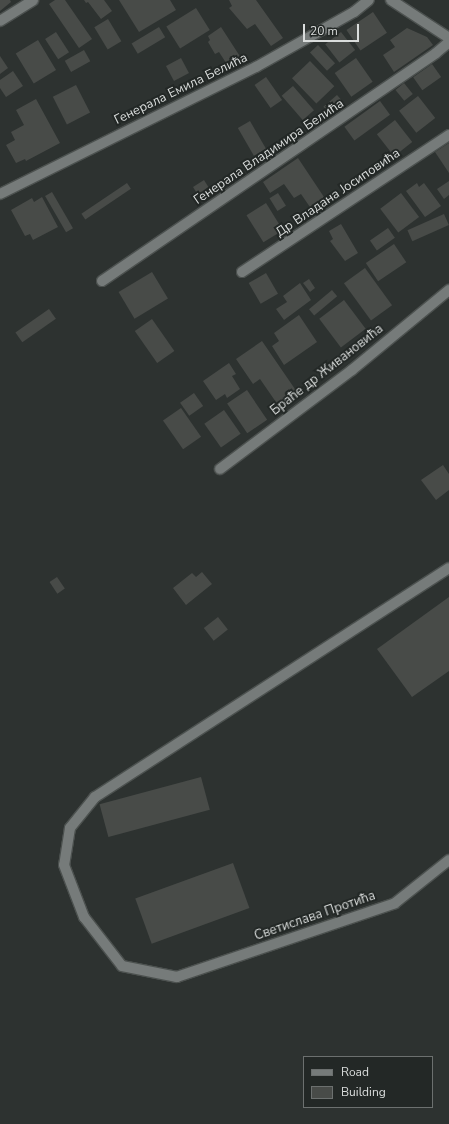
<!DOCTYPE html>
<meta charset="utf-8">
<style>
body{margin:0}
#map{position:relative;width:449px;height:1124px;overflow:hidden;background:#2d3230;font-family:"Nunito Sans",sans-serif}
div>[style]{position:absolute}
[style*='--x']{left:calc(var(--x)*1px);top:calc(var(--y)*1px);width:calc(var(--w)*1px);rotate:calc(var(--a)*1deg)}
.building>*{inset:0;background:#484b48;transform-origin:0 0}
.roads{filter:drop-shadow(1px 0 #4c514f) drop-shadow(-1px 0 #4c514f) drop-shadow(0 1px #4c514f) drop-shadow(0 -1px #4c514f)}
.minor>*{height:10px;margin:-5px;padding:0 5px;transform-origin:5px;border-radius:5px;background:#767b7a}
span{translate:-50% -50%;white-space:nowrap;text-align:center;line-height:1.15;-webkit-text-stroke:4px #232826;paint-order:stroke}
.street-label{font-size:13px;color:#dadddc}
.legend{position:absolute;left:303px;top:1056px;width:130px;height:52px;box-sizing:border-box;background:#232826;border:1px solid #6c706f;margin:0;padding:5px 7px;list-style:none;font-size:12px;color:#dadddc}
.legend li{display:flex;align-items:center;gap:8px;height:20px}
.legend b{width:20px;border:1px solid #6c706f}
.scale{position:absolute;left:303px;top:24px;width:56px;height:18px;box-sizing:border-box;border:2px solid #dadddc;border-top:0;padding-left:5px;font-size:12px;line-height:14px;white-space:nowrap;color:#dadddc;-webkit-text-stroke:3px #232826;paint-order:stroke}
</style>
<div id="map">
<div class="building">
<i style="clip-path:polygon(0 0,10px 0,11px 2px,0 11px)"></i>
<i style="clip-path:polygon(55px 0,65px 0,92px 39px,79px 48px,49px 4px)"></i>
<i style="clip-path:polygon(84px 0,104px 0,112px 11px,101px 19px,88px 2px,86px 3px)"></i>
<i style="clip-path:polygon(119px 0,170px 0,176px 10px,139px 32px)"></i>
<i style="clip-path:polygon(256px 0,283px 38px,271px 46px,255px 24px,247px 29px,229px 8px,232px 6px,229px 0)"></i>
<i style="left:196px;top:8px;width:26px;height:35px;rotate:58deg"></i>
<i style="left:373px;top:12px;width:25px;height:32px;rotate:56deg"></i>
<i style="left:108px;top:19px;width:26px;height:16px;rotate:59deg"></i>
<i style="left:159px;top:27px;width:12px;height:32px;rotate:59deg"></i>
<i style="clip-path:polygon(221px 27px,243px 61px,230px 69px,219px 52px,215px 54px,208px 42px,210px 40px,208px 36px)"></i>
<i style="clip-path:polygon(407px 28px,427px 37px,433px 45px,394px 72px,383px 55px,395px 47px,390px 40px)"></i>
<i style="left:56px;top:32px;width:24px;height:13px;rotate:57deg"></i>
<i style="left:341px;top:32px;width:23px;height:20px;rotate:52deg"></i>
<i style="left:38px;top:40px;width:35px;height:26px;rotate:59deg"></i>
<i style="left:318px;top:45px;width:25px;height:11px;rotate:47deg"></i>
<i style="left:84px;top:50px;width:13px;height:22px;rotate:61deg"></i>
<i style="clip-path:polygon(0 56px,8px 68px,0 74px)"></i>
<i style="left:181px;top:58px;width:17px;height:17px;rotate:62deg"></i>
<i style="left:356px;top:58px;width:29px;height:26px;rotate:55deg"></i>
<i style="left:310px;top:61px;width:35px;height:25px;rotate:46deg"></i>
<i style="left:432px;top:64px;width:16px;height:23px;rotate:55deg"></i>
<i style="clip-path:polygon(13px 71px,23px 86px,6px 97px,0 88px,0 80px)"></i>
<i style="left:266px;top:77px;width:28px;height:14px;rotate:55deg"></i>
<i style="left:404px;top:83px;width:14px;height:11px;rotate:51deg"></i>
<i style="left:76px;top:85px;width:31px;height:26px;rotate:63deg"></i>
<i style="left:293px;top:86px;width:32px;height:15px;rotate:49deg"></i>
<i style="left:337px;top:95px;width:11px;height:18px;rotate:49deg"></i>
<i style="left:418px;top:96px;width:28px;height:24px;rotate:52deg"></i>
<i style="clip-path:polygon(36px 99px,60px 143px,26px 161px,25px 159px,16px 163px,6px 145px,15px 140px,11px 132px,24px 125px,16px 110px)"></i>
<i style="left:380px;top:101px;width:17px;height:44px;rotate:54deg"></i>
<i style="left:395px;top:120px;width:28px;height:23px;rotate:52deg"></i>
<i style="left:250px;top:121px;width:32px;height:14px;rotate:60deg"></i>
<i style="clip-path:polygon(449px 143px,449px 173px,435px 152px)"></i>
<i style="clip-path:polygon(298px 158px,326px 200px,312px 210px,301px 194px,294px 198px,284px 184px,270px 193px,263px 182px)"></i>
<i style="left:204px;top:180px;width:15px;height:13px;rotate:58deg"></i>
<i style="clip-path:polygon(449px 181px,449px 195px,444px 199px,437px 189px)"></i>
<i style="left:127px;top:183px;width:7px;height:55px;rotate:56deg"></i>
<i style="clip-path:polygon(417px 183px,419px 187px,424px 183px,441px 206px,425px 217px,406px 191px)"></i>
<i style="left:52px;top:192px;width:42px;height:8px;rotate:60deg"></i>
<i style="left:278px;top:193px;width:15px;height:10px;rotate:58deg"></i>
<i style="left:401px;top:193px;width:30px;height:26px;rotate:53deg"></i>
<i style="clip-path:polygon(42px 197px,58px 227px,33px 240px,30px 234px,25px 236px,11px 210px,32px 198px,34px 202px)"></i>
<i style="left:266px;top:203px;width:32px;height:23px;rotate:58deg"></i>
<i style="left:444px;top:214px;width:12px;height:40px;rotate:66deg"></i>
<i style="clip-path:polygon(341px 224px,358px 253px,345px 261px,330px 241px,333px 239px,329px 231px)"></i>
<i style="left:388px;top:228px;width:12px;height:22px;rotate:55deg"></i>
<i style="left:394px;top:244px;width:22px;height:34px;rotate:56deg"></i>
<i style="left:365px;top:268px;width:46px;height:26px;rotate:54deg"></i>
<i style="left:152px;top:272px;width:31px;height:39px;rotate:59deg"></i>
<i style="left:266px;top:273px;width:24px;height:20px;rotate:60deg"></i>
<i style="clip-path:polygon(309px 279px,315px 288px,310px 292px,303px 283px)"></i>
<i style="clip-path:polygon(300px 283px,311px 300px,284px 320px,276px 309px,287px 302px,283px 296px)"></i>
<i style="left:332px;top:290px;width:8px;height:30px;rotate:50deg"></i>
<i style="left:344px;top:300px;width:36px;height:31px;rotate:53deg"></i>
<i style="left:49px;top:309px;width:12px;height:41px;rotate:55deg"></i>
<i style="clip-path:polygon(299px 315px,317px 342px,284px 365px,272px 346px,279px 341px,274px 333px)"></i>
<i style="left:152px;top:319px;width:39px;height:21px;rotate:55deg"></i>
<i style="clip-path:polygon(262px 341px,297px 392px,278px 405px,260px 379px,253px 384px,236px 359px)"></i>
<i style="clip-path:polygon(229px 363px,236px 374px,232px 376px,240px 389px,227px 398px,225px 394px,216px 400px,203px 381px)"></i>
<i style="left:247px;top:390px;width:36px;height:24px;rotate:56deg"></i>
<i style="left:194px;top:393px;width:16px;height:17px;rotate:55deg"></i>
<i style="left:181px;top:408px;width:35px;height:22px;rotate:55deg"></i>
<i style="left:224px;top:410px;width:29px;height:24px;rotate:55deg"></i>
<i style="clip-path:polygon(443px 465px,449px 474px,449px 490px,436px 500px,421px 480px)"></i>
<i style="clip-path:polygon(202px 572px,212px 584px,186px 605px,173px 588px,192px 573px,196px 577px)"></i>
<i style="left:57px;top:577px;width:14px;height:9px;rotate:56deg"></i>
<i style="clip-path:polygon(449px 597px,449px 671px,412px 697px,377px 649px)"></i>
<i style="left:218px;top:617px;width:16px;height:18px;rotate:52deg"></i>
<i style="left:201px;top:777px;width:34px;height:105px;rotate:75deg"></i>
<i style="left:233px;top:863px;width:48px;height:104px;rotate:70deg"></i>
</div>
<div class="roads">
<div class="minor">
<i style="--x:391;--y:0;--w:69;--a:33.2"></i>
<i style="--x:0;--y:21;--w:39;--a:-32"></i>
<i style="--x:0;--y:194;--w:286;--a:-26.4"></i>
<i style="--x:256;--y:67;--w:112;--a:-29.3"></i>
<i style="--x:354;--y:12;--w:19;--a:-39"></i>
<i style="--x:242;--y:272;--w:248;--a:-33.5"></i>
<i style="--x:102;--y:281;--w:404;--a:-34.3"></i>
<i style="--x:436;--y:53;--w:17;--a:-40"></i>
<i style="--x:220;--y:469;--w:165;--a:-36.9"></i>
<i style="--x:352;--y:370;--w:126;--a:-39.5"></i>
<i style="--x:449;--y:568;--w:422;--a:147.1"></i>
<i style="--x:95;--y:797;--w:40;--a:129"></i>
<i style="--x:70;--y:828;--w:37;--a:99"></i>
<i style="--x:64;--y:865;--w:56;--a:69"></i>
<i style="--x:84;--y:917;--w:62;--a:52.2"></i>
<i style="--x:122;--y:966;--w:56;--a:11.3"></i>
<i style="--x:177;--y:977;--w:230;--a:-18.7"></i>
<i style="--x:395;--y:903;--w:69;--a:-38.5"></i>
</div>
</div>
<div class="street-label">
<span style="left:181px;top:89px;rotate:-26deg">Генерала Емила Белића</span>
<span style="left:269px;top:152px;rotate:-34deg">Генерала Владимира Белића</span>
<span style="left:338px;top:193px;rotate:-34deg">Др Владана Јосиповића</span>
<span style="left:327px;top:370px;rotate:-38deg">Браће др Живановића</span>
<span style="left:315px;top:916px;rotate:-19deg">Светислава Протића</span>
</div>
<ul class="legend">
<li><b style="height:5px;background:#767b7a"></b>Road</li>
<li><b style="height:11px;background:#484b48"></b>Building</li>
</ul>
<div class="scale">20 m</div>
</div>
